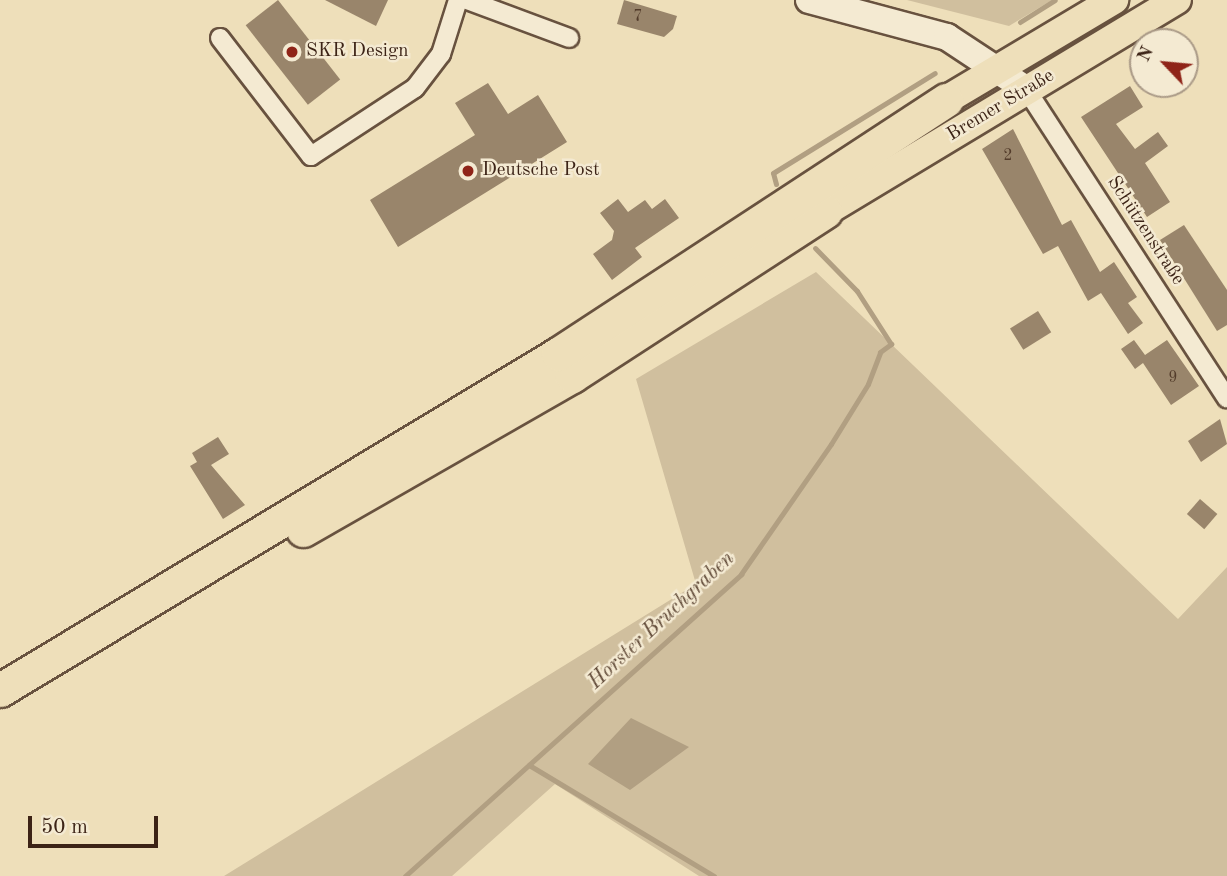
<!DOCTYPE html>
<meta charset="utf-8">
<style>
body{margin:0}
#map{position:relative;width:1227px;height:876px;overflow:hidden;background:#eedfba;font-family:"Old Standard TT",serif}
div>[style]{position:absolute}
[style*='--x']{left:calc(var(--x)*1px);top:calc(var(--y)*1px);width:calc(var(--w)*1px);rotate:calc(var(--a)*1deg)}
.green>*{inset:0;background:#d0bf9e}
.water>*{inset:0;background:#b19f82}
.stream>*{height:5px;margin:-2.5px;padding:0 2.5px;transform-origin:2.5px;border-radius:2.5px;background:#b19f82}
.building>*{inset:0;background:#99856b;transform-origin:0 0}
.roads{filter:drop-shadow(2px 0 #68523f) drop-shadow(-2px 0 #68523f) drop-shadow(0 2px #68523f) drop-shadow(0 -2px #68523f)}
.street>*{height:18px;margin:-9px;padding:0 9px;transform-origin:9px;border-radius:9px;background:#f4ead2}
.secondary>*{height:26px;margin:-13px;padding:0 13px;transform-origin:13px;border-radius:13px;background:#f4ead2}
.primary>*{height:28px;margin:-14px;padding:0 14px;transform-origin:14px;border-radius:14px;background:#eedfba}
.highway>*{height:33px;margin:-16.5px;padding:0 16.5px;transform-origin:16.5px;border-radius:16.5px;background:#eedfba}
.dots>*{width:19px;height:19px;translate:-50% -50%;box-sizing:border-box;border:4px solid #f4ead2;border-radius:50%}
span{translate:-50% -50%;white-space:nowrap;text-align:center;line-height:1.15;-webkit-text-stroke:5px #f4ead2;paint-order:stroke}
.number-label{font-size:16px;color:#533c2b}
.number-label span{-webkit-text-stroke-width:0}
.poi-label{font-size:19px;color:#3c2316}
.left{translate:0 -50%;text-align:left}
.street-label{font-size:19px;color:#3c2316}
.water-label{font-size:21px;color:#5f4836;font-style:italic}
.north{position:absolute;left:1129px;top:28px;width:70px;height:70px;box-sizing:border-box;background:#f4ead2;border:2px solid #aa9a87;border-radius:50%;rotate:296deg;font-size:19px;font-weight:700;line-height:28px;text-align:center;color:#3c2316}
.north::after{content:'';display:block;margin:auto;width:24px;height:32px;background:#8f2418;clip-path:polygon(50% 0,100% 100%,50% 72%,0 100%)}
.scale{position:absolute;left:28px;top:816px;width:130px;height:32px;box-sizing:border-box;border:4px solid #3c2316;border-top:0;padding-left:9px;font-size:21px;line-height:24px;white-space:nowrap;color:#3c2316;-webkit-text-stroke:5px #f4ead2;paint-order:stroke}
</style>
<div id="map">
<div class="green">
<i style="clip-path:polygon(907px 0,1052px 0,1009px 26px)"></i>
<i style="clip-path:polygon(816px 272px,1178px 619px,1227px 567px,1227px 876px,699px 876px,555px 784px,452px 876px,224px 876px,696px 584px,636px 379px)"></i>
</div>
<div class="water">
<i style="clip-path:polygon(631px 718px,689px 747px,630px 790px,588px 764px)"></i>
</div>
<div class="stream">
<i style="--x:1020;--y:22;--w:41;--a:-32.2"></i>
<i style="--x:776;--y:184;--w:11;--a:-105"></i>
<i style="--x:773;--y:173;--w:190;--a:-31.7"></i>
<i style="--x:529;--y:765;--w:216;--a:31"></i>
<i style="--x:405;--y:876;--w:452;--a:-41.9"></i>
<i style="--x:741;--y:574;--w:158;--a:-55.3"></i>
<i style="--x:831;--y:444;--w:70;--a:-58.3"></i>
<i style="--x:868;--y:384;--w:34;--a:-69"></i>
<i style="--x:880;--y:352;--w:14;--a:-36"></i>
<i style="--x:891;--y:344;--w:63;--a:-122.7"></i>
<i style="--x:857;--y:291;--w:60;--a:-134.3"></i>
</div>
<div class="building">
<i style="left:278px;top:0;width:101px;height:41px;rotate:52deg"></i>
<i style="clip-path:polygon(325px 0,388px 0,376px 26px)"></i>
<i style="clip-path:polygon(624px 0,677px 16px,673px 29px,664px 37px,617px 24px)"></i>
<i style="clip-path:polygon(488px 83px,508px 114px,538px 95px,567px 142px,398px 247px,370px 200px,475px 135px,455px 103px)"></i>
<i style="clip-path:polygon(1130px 86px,1143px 107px,1116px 124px,1135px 149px,1158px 132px,1168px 146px,1145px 163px,1170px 202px,1147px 217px,1081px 117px)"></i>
<i style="clip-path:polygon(1013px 129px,1062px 225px,1071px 220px,1100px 272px,1114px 262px,1137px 297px,1128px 303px,1143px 323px,1128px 334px,1101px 293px,1088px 301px,1058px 246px,1043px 254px,982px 149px)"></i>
<i style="clip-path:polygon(618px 199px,628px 212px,645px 200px,652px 209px,665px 199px,679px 218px,635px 248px,642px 257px,612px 280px,593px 254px,612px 240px,614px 231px,600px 213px)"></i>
<i style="clip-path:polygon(1184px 225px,1227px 290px,1227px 325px,1217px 331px,1160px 240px)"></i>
<i style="left:1038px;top:311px;width:25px;height:33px;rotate:58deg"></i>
<i style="clip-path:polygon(1134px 340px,1145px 355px,1167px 340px,1199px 386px,1171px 405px,1143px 363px,1135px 369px,1121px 349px)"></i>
<i style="clip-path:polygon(1220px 419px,1227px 444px,1201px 462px,1188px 441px)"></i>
<i style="clip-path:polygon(218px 437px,229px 454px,211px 465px,245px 505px,223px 519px,190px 466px,197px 462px,192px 453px)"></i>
<i style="left:1200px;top:499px;width:23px;height:20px;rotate:41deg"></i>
</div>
<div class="roads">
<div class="street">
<i style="--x:467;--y:0;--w:109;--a:20.4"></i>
<i style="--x:220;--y:38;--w:149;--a:52.4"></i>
<i style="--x:311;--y:156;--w:124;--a:-33.2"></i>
<i style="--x:415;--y:88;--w:43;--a:-52.6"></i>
<i style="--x:441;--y:54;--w:57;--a:-72.5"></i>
<i style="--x:1026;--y:89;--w:369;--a:57"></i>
</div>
<div class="secondary">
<i style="--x:809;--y:0;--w:143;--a:15"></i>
<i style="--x:947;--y:37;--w:95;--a:33.4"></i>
</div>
<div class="primary">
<i style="--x:946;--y:100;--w:196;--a:-30.8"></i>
<i style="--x:825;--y:212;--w:411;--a:-31.1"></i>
</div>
<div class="highway">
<i style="--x:303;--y:530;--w:310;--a:-29.8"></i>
<i style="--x:572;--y:376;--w:302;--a:-33"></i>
<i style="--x:0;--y:690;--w:651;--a:-31.05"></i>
<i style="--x:558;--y:354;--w:464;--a:-33.2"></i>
</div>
</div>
<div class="dots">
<i style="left:292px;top:52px;background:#8f2418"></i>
<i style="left:468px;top:171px;background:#8f2418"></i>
</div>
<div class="number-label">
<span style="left:638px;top:17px">7</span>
<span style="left:1008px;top:156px">2</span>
<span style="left:1173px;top:378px">9</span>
</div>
<div class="poi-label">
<span class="left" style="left:306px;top:52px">SKR Design</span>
<span class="left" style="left:482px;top:171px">Deutsche Post</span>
</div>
<div class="street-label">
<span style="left:1001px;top:106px;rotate:-31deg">Bremer Straße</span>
<span style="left:1145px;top:231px;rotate:57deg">Schützenstraße</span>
</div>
<div class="water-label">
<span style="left:662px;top:621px;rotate:-43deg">Horster Bruchgraben</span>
</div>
<div class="north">N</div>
<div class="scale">50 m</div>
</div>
